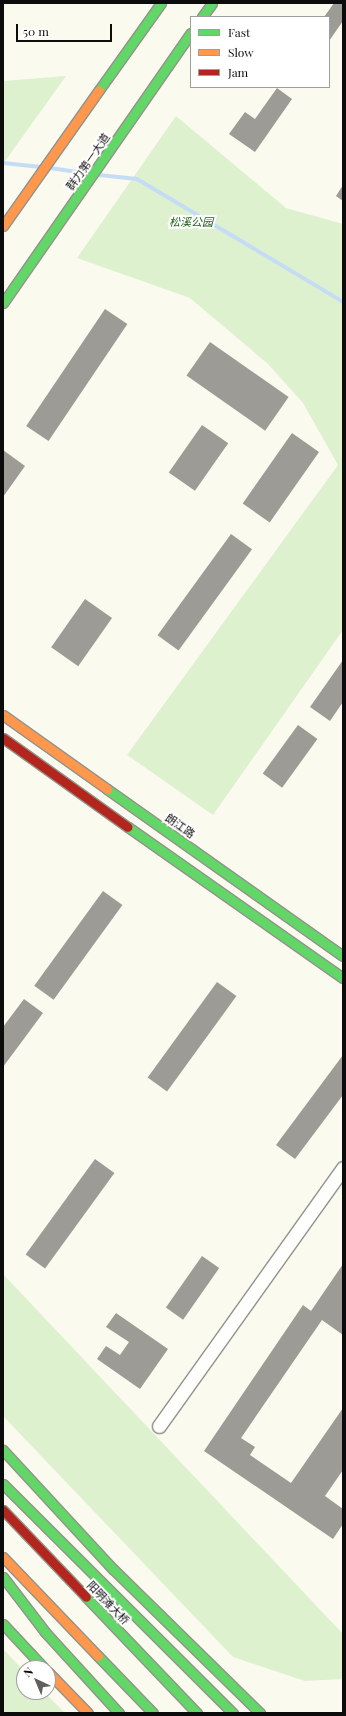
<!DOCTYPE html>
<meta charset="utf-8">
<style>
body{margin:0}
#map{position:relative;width:346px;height:1716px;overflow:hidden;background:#fafaef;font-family:"Playfair Display","Noto Sans SC",serif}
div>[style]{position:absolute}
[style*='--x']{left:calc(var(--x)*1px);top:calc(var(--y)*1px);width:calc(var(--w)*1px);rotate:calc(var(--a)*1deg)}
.green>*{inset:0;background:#def1ce}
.stream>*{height:4px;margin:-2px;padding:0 2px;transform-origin:2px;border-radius:2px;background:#c4ddf5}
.building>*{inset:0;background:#9c9b95;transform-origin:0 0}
.roads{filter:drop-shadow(1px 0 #93938e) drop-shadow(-1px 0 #93938e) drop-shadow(0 1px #93938e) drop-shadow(0 -1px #93938e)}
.street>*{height:13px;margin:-6.5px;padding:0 6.5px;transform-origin:6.5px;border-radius:6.5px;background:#fefefd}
.fast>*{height:9px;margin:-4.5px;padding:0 4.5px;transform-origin:4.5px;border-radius:4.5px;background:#63d668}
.slow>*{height:9px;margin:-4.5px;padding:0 4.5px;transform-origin:4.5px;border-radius:4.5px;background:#ff974d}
.jam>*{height:9px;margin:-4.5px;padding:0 4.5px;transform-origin:4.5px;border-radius:4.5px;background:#b3261e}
span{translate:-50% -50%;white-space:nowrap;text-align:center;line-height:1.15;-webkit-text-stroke:4px #fff;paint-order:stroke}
.street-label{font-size:11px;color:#0c0c0c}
.park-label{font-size:11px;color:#1f641b;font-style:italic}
.frame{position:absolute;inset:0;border:4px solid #0c0c0c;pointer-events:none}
.legend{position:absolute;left:190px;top:16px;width:140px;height:72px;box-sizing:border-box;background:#fff;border:1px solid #9e9e9e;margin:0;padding:5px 7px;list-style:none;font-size:12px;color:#0c0c0c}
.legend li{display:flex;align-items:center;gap:8px;height:20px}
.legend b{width:20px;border:1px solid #9e9e9e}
.north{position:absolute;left:16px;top:1660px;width:40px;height:40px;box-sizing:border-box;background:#fff;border:1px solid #9e9e9e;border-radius:50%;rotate:316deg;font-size:11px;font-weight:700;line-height:16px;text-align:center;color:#0c0c0c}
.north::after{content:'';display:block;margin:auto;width:14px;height:18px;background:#5f5f5b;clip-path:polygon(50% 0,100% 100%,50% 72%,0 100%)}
.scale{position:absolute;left:16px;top:24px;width:96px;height:18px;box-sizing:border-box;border:2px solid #0c0c0c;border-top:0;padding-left:5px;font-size:12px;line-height:14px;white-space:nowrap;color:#0c0c0c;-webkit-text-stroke:3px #fff;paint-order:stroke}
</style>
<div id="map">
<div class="green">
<i style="clip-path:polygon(66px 76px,3px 164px,3px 81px)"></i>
<i style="clip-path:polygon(176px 116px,286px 208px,343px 224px,343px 630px,213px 815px,127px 755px,338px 465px,303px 403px,268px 364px,190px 298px,77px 258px)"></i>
<i style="clip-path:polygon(3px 1274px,343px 1634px,343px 1679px,305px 1681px,233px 1657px,3px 1416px)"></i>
<i style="clip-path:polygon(3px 1649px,24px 1671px,24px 1692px,44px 1692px,65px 1713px,3px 1713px)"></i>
</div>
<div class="stream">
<i style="--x:3;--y:163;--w:36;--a:6"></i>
<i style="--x:50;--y:168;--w:37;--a:8"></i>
<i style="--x:99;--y:175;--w:38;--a:6"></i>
<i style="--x:137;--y:179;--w:240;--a:30.8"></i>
</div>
<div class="building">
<i style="clip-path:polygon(334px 3px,343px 3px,343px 21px,329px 41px,329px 17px,324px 17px)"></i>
<i style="clip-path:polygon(277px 88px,292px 99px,255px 152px,229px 134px,245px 112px,255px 119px)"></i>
<i style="clip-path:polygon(343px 185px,343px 201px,336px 196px)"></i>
<i style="left:105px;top:309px;width:27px;height:141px;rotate:34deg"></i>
<i style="left:210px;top:342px;width:96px;height:41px;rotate:35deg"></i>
<i style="left:202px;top:425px;width:32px;height:58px;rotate:35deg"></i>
<i style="left:292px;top:433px;width:33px;height:86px;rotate:35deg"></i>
<i style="clip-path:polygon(3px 450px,25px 466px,3px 497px)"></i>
<i style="left:231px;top:534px;width:26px;height:125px;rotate:36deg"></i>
<i style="left:85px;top:599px;width:33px;height:59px;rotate:35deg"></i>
<i style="clip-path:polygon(343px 660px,343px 702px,330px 721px,310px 707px)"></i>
<i style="left:298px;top:725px;width:24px;height:60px;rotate:36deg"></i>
<i style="left:103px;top:891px;width:24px;height:117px;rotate:36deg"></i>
<i style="left:217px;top:982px;width:24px;height:118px;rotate:36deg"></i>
<i style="clip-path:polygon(24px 999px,43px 1013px,3px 1067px,3px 1027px)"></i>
<i style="clip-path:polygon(343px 1055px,343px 1095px,295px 1159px,276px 1145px)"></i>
<i style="left:95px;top:1159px;width:24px;height:118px;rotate:36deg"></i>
<i style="left:202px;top:1256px;width:21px;height:63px;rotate:35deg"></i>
<i style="clip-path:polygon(343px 1264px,343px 1335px,322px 1320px,241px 1438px,255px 1447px,250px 1455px,291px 1483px,343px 1408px,343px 1470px,325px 1496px,343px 1509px,343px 1524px,333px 1539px,204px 1451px,303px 1305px,311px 1311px)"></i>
<i style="clip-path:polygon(116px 1313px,168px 1349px,140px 1389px,97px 1359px,106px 1346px,120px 1355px,129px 1342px,106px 1327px)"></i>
</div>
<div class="roads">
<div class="street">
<i style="--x:159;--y:1426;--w:317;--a:-54.5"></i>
</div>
<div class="fast">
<i style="--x:202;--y:17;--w:17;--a:-54"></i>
<i style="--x:99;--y:90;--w:107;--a:-54.5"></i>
<i style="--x:3;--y:303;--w:329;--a:-55.2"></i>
<i style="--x:107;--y:789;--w:289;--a:35.3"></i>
<i style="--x:128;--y:827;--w:263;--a:35.1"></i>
<i style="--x:3;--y:1450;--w:162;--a:47.3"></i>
<i style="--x:113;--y:1569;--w:206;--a:44.4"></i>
<i style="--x:3;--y:1484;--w:325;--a:44.9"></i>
<i style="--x:3;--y:1577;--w:69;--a:52.6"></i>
<i style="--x:45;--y:1632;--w:110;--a:47.6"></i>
<i style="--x:86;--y:1597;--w:161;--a:46.3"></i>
<i style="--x:3;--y:1624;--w:60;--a:47"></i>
<i style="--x:98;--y:1656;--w:79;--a:46"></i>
</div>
<div class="slow">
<i style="--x:3;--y:226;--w:166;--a:-54.8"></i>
<i style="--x:3;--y:715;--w:128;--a:35.4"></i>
<i style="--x:3;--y:1557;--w:137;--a:46.2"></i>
<i style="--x:48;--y:1672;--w:57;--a:45.7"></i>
</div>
<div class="jam">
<i style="--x:3;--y:738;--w:153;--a:35.5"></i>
<i style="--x:3;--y:1510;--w:120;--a:46.3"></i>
</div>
</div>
<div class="street-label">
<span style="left:88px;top:162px;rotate:-55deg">群力第一大道</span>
<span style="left:180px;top:826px;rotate:35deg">朗江路</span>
<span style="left:108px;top:1603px;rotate:46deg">阳明滩大桥</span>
</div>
<div class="park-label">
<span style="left:191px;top:222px">松溪公园</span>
</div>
<div class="frame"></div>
<ul class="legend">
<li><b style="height:5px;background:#63d668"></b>Fast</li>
<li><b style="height:5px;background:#ff974d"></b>Slow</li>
<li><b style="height:5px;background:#b3261e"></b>Jam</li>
</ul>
<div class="north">N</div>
<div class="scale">50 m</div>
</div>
